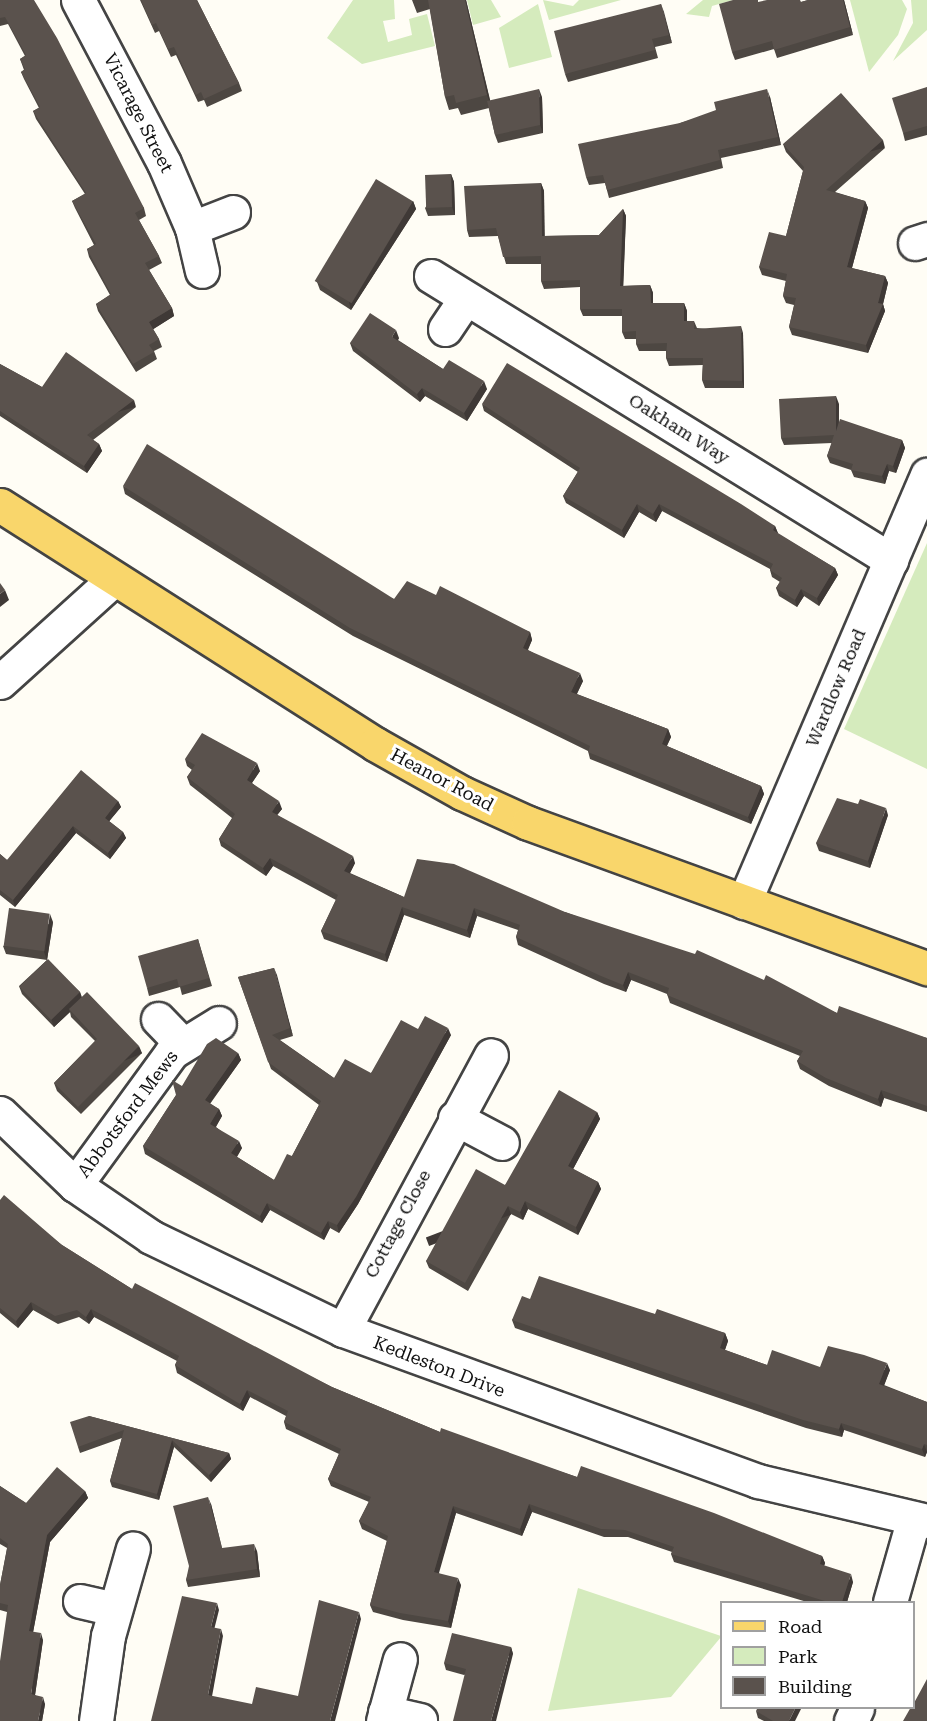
<!DOCTYPE html>
<style>
body{margin:0}
#map{position:relative;width:927px;height:1721px;overflow:hidden;background:#fffdf5;font-family:"Roboto Serif",serif}
div>[style]{position:absolute}
[style*='--x']{left:calc(var(--x)*1px);top:calc(var(--y)*1px);width:calc(var(--w)*1px);rotate:calc(var(--a)*1deg)}
.green>*{inset:0;background:#d5ebbd}
.roads{filter:drop-shadow(2px 0 #444) drop-shadow(-2px 0 #444) drop-shadow(0 2px #444) drop-shadow(0 -2px #444)}
.minor>*{height:33px;margin:-16.5px;padding:0 16.5px;transform-origin:16.5px;border-radius:16.5px;background:#fff}
.major>*{height:33px;margin:-16.5px;padding:0 16.5px;transform-origin:16.5px;border-radius:16.5px;background:#f9d66b}
.wall>*{inset:0;background:#4d4742}
.shaded-wall>*{inset:0;background:#3f3936;transform-origin:0 0}
.building>*{inset:0;background:#5a524d;transform-origin:0 0}
span{translate:-50% -50%;white-space:nowrap;text-align:center;line-height:1.15;-webkit-text-stroke:6px #fff;paint-order:stroke}
.street-label{font-size:18px;color:#111}
.legend{position:absolute;left:720px;top:1601px;width:195px;height:108px;box-sizing:border-box;background:#fff;border:2px solid #a0a0a0;margin:0;padding:8px 10px;list-style:none;font-size:18px;color:#111}
.legend li{display:flex;align-items:center;gap:12px;height:30px}
.legend b{width:30px;border:2px solid #a0a0a0}
</style>
<div id="map">
<div class="green">
<i style="clip-path:polygon(353px 0,394px 0,395px 19px,383px 21px,388px 42px,412px 35px,409px 19px,427px 14px,435px 46px,362px 64px,327px 38px)"></i>
<i style="clip-path:polygon(467px 0,491px 0,501px 17px,473px 25px)"></i>
<i style="clip-path:polygon(543px 0,573px 6px,579px 0,621px 0,549px 20px)"></i>
<i style="clip-path:polygon(703px 0,733px 0,712px 6px,709px 17px,686px 14px)"></i>
<i style="clip-path:polygon(850px 0,902px 0,907px 9px,898px 35px,869px 72px)"></i>
<i style="clip-path:polygon(911px 0,927px 0,927px 30px,893px 61px,913px 23px)"></i>
<i style="clip-path:polygon(538px 4px,552px 57px,509px 68px,499px 28px)"></i>
<i style="clip-path:polygon(927px 543px,927px 769px,844px 729px)"></i>
<i style="clip-path:polygon(578px 1588px,721px 1636px,721px 1637px,671px 1697px,548px 1711px)"></i>
</div>
<div class="roads">
<div class="minor">
<i style="--x:78;--y:0;--w:184;--a:62.2"></i>
<i style="--x:164;--y:163;--w:71;--a:66.7"></i>
<i style="--x:192;--y:228;--w:44;--a:76.9"></i>
<i style="--x:192;--y:228;--w:44;--a:-21.3"></i>
<i style="--x:915;--y:243;--w:13;--a:-18"></i>
<i style="--x:431;--y:276;--w:541;--a:31.69"></i>
<i style="--x:445;--y:329;--w:37;--a:-56"></i>
<i style="--x:0;--y:682;--w:154;--a:-42.1"></i>
<i style="--x:744;--y:902;--w:465;--a:-66.8"></i>
<i style="--x:158;--y:1019;--w:33;--a:46"></i>
<i style="--x:0;--y:1113;--w:104;--a:43.8"></i>
<i style="--x:75;--y:1185;--w:92;--a:34.4"></i>
<i style="--x:151;--y:1237;--w:213;--a:25.8"></i>
<i style="--x:343;--y:1330;--w:442;--a:20"></i>
<i style="--x:758;--y:1481;--w:174;--a:13.3"></i>
<i style="--x:455;--y:1118;--w:53;--a:28"></i>
<i style="--x:75;--y:1185;--w:165;--a:-53.9"></i>
<i style="--x:172;--y:1052;--w:55;--a:-31.7"></i>
<i style="--x:343;--y:1330;--w:312;--a:-61.7"></i>
<i style="--x:80;--y:1601;--w:35;--a:13"></i>
<i style="--x:890;--y:1602;--w:87;--a:-74.1"></i>
<i style="--x:385;--y:1712;--w:36;--a:13"></i>
<i style="--x:96;--y:1721;--w:86;--a:-82"></i>
<i style="--x:108;--y:1636;--w:91;--a:-74.1"></i>
<i style="--x:383;--y:1721;--w:64;--a:-74.7"></i>
<i style="--x:851;--y:1721;--w:14;--a:-65"></i>
</div>
<div class="major">
<i style="--x:0;--y:505;--w:445;--a:32.5"></i>
<i style="--x:375;--y:744;--w:100;--a:29.4"></i>
<i style="--x:462;--y:793;--w:72;--a:24.4"></i>
<i style="--x:528;--y:823;--w:425;--a:20"></i>
</div>
</div>
<div class="wall">
<i style="clip-path:polygon(0 0,144px 208px,146px 216px,139px 220px,159px 256px,162px 263px,149px 270px,172px 308px,174px 316px,153px 329px,159px 339px,162px 347px,154px 351px,157px 359px,136px 372px,98px 311px,96px 304px,110px 295px,89px 257px,87px 249px,94px 245px,75px 208px,72px 201px,85px 194px,36px 119px,33px 111px,39px 108px,24px 79px,21px 72px,24px 70px,20px 59px,25px 56px,8px 24px,0 26px)"></i>
<i style="clip-path:polygon(140px 0,197px 0,239px 83px,242px 91px,207px 107px,204px 100px,198px 102px,176px 55px,171px 57px,159px 31px,155px 33px)"></i>
<i style="clip-path:polygon(412px 0,466px 0,490px 101px,542px 97px,543px 133px,498px 143px,495px 135px,489px 108px,461px 115px,458px 108px,449px 110px,445px 97px,430px 9px,417px 13px)"></i>
<i style="clip-path:polygon(808px 0,844px 0,853px 35px,777px 58px,774px 49px,735px 60px,732px 52px,759px 2px,801px 2px)"></i>
<i style="clip-path:polygon(661px 4px,672px 43px,655px 47px,658px 58px,568px 82px,565px 74px)"></i>
<i style="clip-path:polygon(927px 87px,927px 135px,905px 141px,903px 133px)"></i>
<i style="clip-path:polygon(770px 97px,781px 145px,721px 158px,723px 168px,609px 198px,605px 183px,589px 185px,586px 177px,680px 123px)"></i>
<i style="clip-path:polygon(783px 144px,885px 148px,835px 192px,865px 201px,868px 208px,852px 268px,885px 276px,888px 283px,883px 304px,885px 311px,868px 353px,792px 335px,789px 327px,794px 305px,786px 303px,783px 296px,786px 281px,762px 275px,759px 267px,786px 236px,803px 171px,786px 152px)"></i>
<i style="clip-path:polygon(451px 174px,454px 182px,455px 215px,428px 216px,425px 208px)"></i>
<i style="clip-path:polygon(541px 183px,544px 191px,544px 236px,599px 235px,623px 209px,626px 216px,623px 286px,650px 285px,653px 293px,653px 303px,684px 303px,687px 311px,687px 321px,694px 321px,697px 328px,743px 333px,744px 388px,705px 388px,702px 380px,703px 365px,669px 366px,666px 358px,666px 351px,639px 351px,636px 344px,636px 339px,625px 339px,622px 332px,622px 316px,583px 316px,580px 309px,580px 287px,544px 289px,541px 281px,541px 264px,506px 264px,498px 236px,469px 237px,467px 230px)"></i>
<i style="clip-path:polygon(413px 201px,416px 209px,351px 310px,320px 290px,317px 282px)"></i>
<i style="clip-path:polygon(399px 338px,398px 340px,443px 369px,487px 389px,467px 421px,425px 396px,420px 402px,353px 351px,350px 343px)"></i>
<i style="clip-path:polygon(0 364px,42px 387px,136px 407px,93px 440px,99px 444px,102px 451px,87px 473px,0 416px)"></i>
<i style="clip-path:polygon(482px 404px,775px 526px,778px 534px,835px 568px,838px 575px,819px 606px,804px 596px,797px 607px,779px 596px,776px 588px,780px 582px,772px 577px,770px 570px,770px 569px,662px 511px,656px 522px,639px 512px,624px 538px,566px 503px,563px 496px,578px 472px,484px 411px)"></i>
<i style="clip-path:polygon(839px 404px,839px 422px,902px 440px,905px 448px,896px 473px,889px 471px,885px 484px,854px 477px,851px 470px,830px 463px,827px 456px,832px 443px,784px 445px,781px 438px)"></i>
<i style="clip-path:polygon(123px 486px,394px 599px,436px 595px,530px 632px,532px 640px,528px 650px,583px 681px,577px 694px,668px 729px,671px 737px,667px 746px,761px 786px,764px 794px,751px 824px,590px 759px,588px 751px,353px 636px,125px 494px)"></i>
<i style="clip-path:polygon(185px 759px,260px 771px,252px 783px,282px 809px,277px 815px,355px 863px,350px 873px,404px 897px,565px 912px,837px 1013px,927px 1038px,927px 1112px,884px 1098px,881px 1107px,829px 1086px,800px 1069px,797px 1061px,800px 1056px,670px 1003px,667px 994px,631px 980px,626px 992px,604px 984px,518px 945px,516px 937px,518px 930px,477px 916px,470px 938px,404px 915px,387px 962px,324px 939px,321px 931px,336px 900px,273px 866px,266px 876px,221px 846px,219px 839px,232px 818px,190px 785px,187px 777px,192px 770px,187px 766px)"></i>
<i style="clip-path:polygon(118px 801px,121px 807px,109px 821px,123px 832px,126px 838px,110px 859px,76px 833px,15px 907px,0 895px,0 854px,7px 860px)"></i>
<i style="clip-path:polygon(888px 815px,870px 868px,819px 851px,816px 843px)"></i>
<i style="clip-path:polygon(53px 922px,47px 960px,80px 992px,81px 997px,142px 1053px,81px 1114px,57px 1091px,54px 1083px,95px 1041px,71px 1017px,70px 1012px,54px 1027px,22px 994px,19px 986px,47px 960px,6px 954px,3px 946px)"></i>
<i style="clip-path:polygon(198px 939px,212px 986px,182px 995px,180px 987px,149px 996px,147px 988px)"></i>
<i style="clip-path:polygon(274px 968px,293px 1036px,280px 1040px,334px 1078px,371px 1073px,418px 1029px,451px 1035px,358px 1204px,339px 1233px,330px 1228px,324px 1240px,270px 1210px,262px 1223px,145px 1154px,143px 1146px,182px 1086px,238px 1053px,241px 1060px,210px 1104px,219px 1109px,222px 1116px,216px 1127px,242px 1148px,237px 1157px,274px 1180px,292px 1156px,319px 1105px,271px 1069px,238px 977px)"></i>
<i style="clip-path:polygon(597px 1112px,600px 1119px,573px 1169px,598px 1182px,601px 1189px,578px 1235px,528px 1209px,523px 1220px,511px 1214px,468px 1291px,429px 1268px,426px 1261px,505px 1185px)"></i>
<i style="clip-path:polygon(0 1200px,62px 1245px,132px 1289px,332px 1387px,440px 1432px,577px 1477px,822px 1556px,825px 1563px,824px 1566px,853px 1582px,847px 1602px,807px 1602px,674px 1562px,671px 1554px,672px 1552px,628px 1537px,604px 1537px,532px 1512px,522px 1536px,456px 1513px,438px 1573px,461px 1585px,451px 1628px,403px 1620px,373px 1612px,370px 1605px,387px 1541px,362px 1529px,359px 1521px,369px 1502px,331px 1486px,328px 1479px,339px 1454px,286px 1429px,284px 1422px,286px 1416px,250px 1397px,243px 1411px,177px 1373px,175px 1365px,177px 1361px,94px 1317px,89px 1324px,79px 1317px,58px 1324px,33px 1310px,18px 1328px,0 1313px)"></i>
<i style="clip-path:polygon(530px 1299px,655px 1314px,725px 1333px,728px 1341px,725px 1350px,767px 1365px,890px 1370px,884px 1385px,927px 1402px,927px 1452px,925px 1457px,844px 1430px,842px 1437px,806px 1428px,515px 1328px,512px 1320px)"></i>
<i style="clip-path:polygon(89px 1416px,229px 1453px,231px 1459px,211px 1482px,174px 1447px,159px 1500px,112px 1487px,110px 1481px,122px 1438px,80px 1453px,78px 1447px)"></i>
<i style="clip-path:polygon(0 1486px,26px 1503px,85px 1491px,88px 1498px,50px 1542px,33px 1632px,43px 1640px,35px 1695px,45px 1704px,42px 1721px,7px 1612px,0 1610px,0 1585px,7px 1548px,0 1544px)"></i>
<i style="clip-path:polygon(211px 1504px,222px 1548px,257px 1551px,260px 1577px,188px 1587px,186px 1580px)"></i>
<i style="clip-path:polygon(511px 1647px,513px 1654px,464px 1675px,446px 1670px,444px 1663px)"></i>
<i style="clip-path:polygon(756px 1711px,795px 1721px,764px 1721px,758px 1718px)"></i>
</div>
<div class="shaded-wall">
<i style="clip-path:polygon(465px 0,466px 0,492px 108px,487px 95px)"></i>
<i style="clip-path:polygon(843px 0,844px 0,853px 35px,850px 27px)"></i>
<i style="clip-path:polygon(661px 4px,664px 12px,672px 43px,669px 35px)"></i>
<i style="clip-path:polygon(539px 89px,542px 97px,543px 133px,540px 125px)"></i>
<i style="clip-path:polygon(767px 89px,770px 97px,781px 145px,778px 137px)"></i>
<i style="left:883px;top:140px;width:8px;height:76px;rotate:76deg"></i>
<i style="clip-path:polygon(451px 174px,454px 182px,455px 215px,452px 207px)"></i>
<i style="clip-path:polygon(541px 183px,544px 191px,545px 244px,542px 236px)"></i>
<i style="clip-path:polygon(413px 201px,416px 209px,351px 310px,349px 302px)"></i>
<i style="clip-path:polygon(865px 201px,868px 208px,850px 275px,847px 267px)"></i>
<i style="clip-path:polygon(623px 209px,626px 216px,623px 294px,620px 286px)"></i>
<i style="clip-path:polygon(885px 276px,888px 283px,883px 304px,885px 311px,868px 353px,866px 345px,878px 303px)"></i>
<i style="clip-path:polygon(650px 285px,653px 293px,653px 310px,651px 303px)"></i>
<i style="clip-path:polygon(684px 303px,687px 311px,687px 329px,684px 321px)"></i>
<i style="clip-path:polygon(172px 308px,174px 316px,152px 330px,149px 322px)"></i>
<i style="clip-path:polygon(741px 326px,743px 333px,744px 388px,742px 381px)"></i>
<i style="clip-path:polygon(396px 330px,399px 338px,395px 345px,392px 337px)"></i>
<i style="clip-path:polygon(484px 381px,487px 389px,467px 421px,464px 413px)"></i>
<i style="clip-path:polygon(422px 388px,425px 396px,420px 402px,417px 394px)"></i>
<i style="clip-path:polygon(836px 396px,839px 404px,838px 438px,836px 431px)"></i>
<i style="left:134px;top:400px;width:7px;height:59px;rotate:74deg"></i>
<i style="clip-path:polygon(902px 440px,905px 448px,896px 473px,893px 466px)"></i>
<i style="clip-path:polygon(99px 444px,102px 451px,87px 473px,84px 466px)"></i>
<i style="clip-path:polygon(887px 464px,889px 471px,885px 484px,882px 476px)"></i>
<i style="clip-path:polygon(637px 504px,639px 512px,624px 538px,622px 530px)"></i>
<i style="clip-path:polygon(659px 504px,662px 511px,656px 522px,653px 514px)"></i>
<i style="clip-path:polygon(775px 526px,778px 533px,775px 538px,773px 530px)"></i>
<i style="clip-path:polygon(835px 568px,838px 575px,819px 606px,817px 598px)"></i>
<i style="clip-path:polygon(801px 589px,804px 596px,797px 607px,795px 600px)"></i>
<i style="clip-path:polygon(5px 590px,9px 600px,0 607px,0 594px)"></i>
<i style="clip-path:polygon(530px 632px,532px 640px,525px 655px,523px 648px)"></i>
<i style="clip-path:polygon(580px 673px,583px 681px,574px 699px,571px 692px)"></i>
<i style="clip-path:polygon(668px 729px,671px 737px,664px 751px,662px 744px)"></i>
<i style="clip-path:polygon(257px 763px,260px 771px,249px 787px,247px 780px)"></i>
<i style="clip-path:polygon(761px 786px,764px 794px,751px 824px,748px 817px)"></i>
<i style="clip-path:polygon(118px 801px,121px 807px,107px 824px,105px 818px)"></i>
<i style="clip-path:polygon(279px 801px,282px 809px,274px 819px,272px 812px)"></i>
<i style="clip-path:polygon(886px 808px,888px 815px,870px 868px,868px 861px)"></i>
<i style="clip-path:polygon(73px 826px,76px 833px,15px 907px,13px 900px)"></i>
<i style="clip-path:polygon(123px 832px,126px 838px,110px 859px,108px 853px)"></i>
<i style="clip-path:polygon(353px 856px,355px 863px,347px 879px,344px 871px)"></i>
<i style="clip-path:polygon(270px 858px,273px 866px,266px 876px,263px 868px)"></i>
<i style="clip-path:polygon(402px 907px,404px 915px,387px 962px,385px 954px)"></i>
<i style="clip-path:polygon(474px 908px,477px 916px,470px 938px,467px 930px)"></i>
<i style="clip-path:polygon(50px 914px,53px 922px,47px 960px,44px 952px)"></i>
<i style="clip-path:polygon(274px 968px,277px 975px,293px 1036px,290px 1028px)"></i>
<i style="clip-path:polygon(628px 972px,631px 980px,626px 992px,623px 985px)"></i>
<i style="clip-path:polygon(80px 992px,83px 1000px,69px 1009px,70px 1012px,54px 1027px,51px 1019px)"></i>
<i style="clip-path:polygon(448px 1028px,451px 1035px,358px 1204px,339px 1233px,337px 1225px)"></i>
<i style="left:139px;top:1046px;width:8px;height:86px;rotate:67deg"></i>
<i style="clip-path:polygon(238px 1053px,241px 1060px,207px 1107px,205px 1100px)"></i>
<i style="clip-path:polygon(881px 1090px,884px 1098px,881px 1107px,878px 1099px)"></i>
<i style="clip-path:polygon(219px 1109px,222px 1116px,213px 1131px,210px 1124px)"></i>
<i style="clip-path:polygon(597px 1112px,600px 1119px,571px 1173px,568px 1166px)"></i>
<i style="clip-path:polygon(239px 1141px,242px 1148px,234px 1161px,231px 1153px)"></i>
<i style="clip-path:polygon(598px 1182px,601px 1189px,578px 1235px,576px 1227px)"></i>
<i style="clip-path:polygon(525px 1201px,528px 1209px,523px 1220px,520px 1212px)"></i>
<i style="clip-path:polygon(267px 1203px,270px 1210px,262px 1223px,260px 1216px)"></i>
<i style="left:508px;top:1206px;width:9px;height:88px;rotate:69deg"></i>
<i style="clip-path:polygon(328px 1221px,330px 1228px,324px 1240px,321px 1233px)"></i>
<i style="clip-path:polygon(31px 1302px,33px 1310px,18px 1328px,16px 1321px)"></i>
<i style="clip-path:polygon(91px 1309px,94px 1317px,89px 1324px,86px 1317px)"></i>
<i style="clip-path:polygon(725px 1333px,728px 1341px,723px 1355px,720px 1348px)"></i>
<i style="clip-path:polygon(887px 1363px,890px 1370px,882px 1391px,879px 1384px)"></i>
<i style="clip-path:polygon(247px 1390px,250px 1397px,243px 1411px,240px 1404px)"></i>
<i style="clip-path:polygon(841px 1423px,844px 1430px,842px 1437px,839px 1429px)"></i>
<i style="clip-path:polygon(172px 1440px,174px 1447px,159px 1500px,157px 1494px)"></i>
<i style="clip-path:polygon(924px 1444px,927px 1452px,925px 1457px,922px 1449px)"></i>
<i style="clip-path:polygon(229px 1453px,231px 1459px,211px 1482px,209px 1475px)"></i>
<i style="clip-path:polygon(85px 1491px,88px 1498px,50px 1542px,32px 1638px,29px 1631px,47px 1535px)"></i>
<i style="clip-path:polygon(208px 1497px,211px 1504px,224px 1556px,222px 1548px)"></i>
<i style="clip-path:polygon(529px 1504px,532px 1512px,522px 1536px,520px 1529px)"></i>
<i style="clip-path:polygon(453px 1506px,456px 1513px,437px 1580px,434px 1572px)"></i>
<i style="clip-path:polygon(254px 1544px,257px 1551px,260px 1577px,257px 1569px)"></i>
<i style="clip-path:polygon(822px 1556px,825px 1563px,822px 1572px,820px 1564px)"></i>
<i style="clip-path:polygon(851px 1574px,853px 1582px,847px 1602px,842px 1602px)"></i>
<i style="clip-path:polygon(458px 1578px,461px 1585px,451px 1628px,448px 1621px)"></i>
<i style="clip-path:polygon(217px 1603px,219px 1610px,213px 1634px,211px 1627px)"></i>
<i style="clip-path:polygon(359px 1612px,361px 1619px,335px 1721px,330px 1721px)"></i>
<i style="clip-path:polygon(221px 1629px,223px 1636px,211px 1702px,208px 1695px)"></i>
<i style="clip-path:polygon(41px 1633px,43px 1640px,34px 1702px,31px 1694px)"></i>
<i style="clip-path:polygon(511px 1647px,513px 1654px,496px 1721px,491px 1721px)"></i>
<i style="clip-path:polygon(43px 1697px,45px 1704px,42px 1721px,38px 1721px)"></i>
<i style="clip-path:polygon(796px 1707px,802px 1707px,795px 1721px,789px 1721px)"></i>
</div>
<div class="building">
<i style="clip-path:polygon(0 0,34px 0,57px 38px,144px 208px,135px 213px,159px 256px,145px 263px,172px 308px,149px 322px,159px 339px,149px 345px,154px 352px,133px 364px,96px 304px,111px 294px,87px 249px,96px 244px,72px 201px,86px 193px,33px 111px,40px 107px,21px 72px,25px 69px,20px 59px,26px 55px,5px 17px,0 18px)"></i>
<i style="clip-path:polygon(141px 0,197px 0,239px 83px,204px 99px,201px 92px,196px 95px,174px 47px,168px 49px,156px 23px,152px 25px)"></i>
<i style="clip-path:polygon(428px 0,465px 0,487px 95px,456px 103px,454px 95px,445px 97px)"></i>
<i style="clip-path:polygon(733px 0,758px 0,758px 2px,767px 0,800px 0,801px 2px,808px 0,843px 0,850px 27px,774px 50px,772px 41px,732px 52px,719px 4px)"></i>
<i style="clip-path:polygon(661px 4px,669px 35px,652px 39px,655px 50px,565px 74px,554px 31px)"></i>
<i style="clip-path:polygon(927px 87px,927px 126px,903px 133px,892px 98px)"></i>
<i style="clip-path:polygon(539px 89px,540px 125px,495px 135px,487px 101px)"></i>
<i style="clip-path:polygon(767px 89px,778px 137px,718px 150px,720px 160px,607px 190px,603px 175px,586px 177px,578px 144px,680px 123px,716px 110px,714px 102px)"></i>
<i style="clip-path:polygon(841px 93px,883px 140px,826px 190px,865px 201px,847px 267px,885px 276px,878px 303px,883px 304px,866px 345px,789px 327px,796px 298px,783px 296px,787px 274px,759px 267px,769px 232px,786px 236px,804px 167px,783px 144px)"></i>
<i style="left:451px;top:174px;width:33px;height:26px;rotate:88deg"></i>
<i style="left:376px;top:179px;width:43px;height:119px;rotate:31deg"></i>
<i style="clip-path:polygon(541px 183px,542px 236px,599px 235px,623px 209px,620px 286px,650px 285px,651px 303px,684px 303px,684px 321px,694px 321px,694px 329px,741px 326px,742px 381px,702px 380px,703px 358px,666px 358px,667px 343px,636px 344px,636px 331px,622px 332px,622px 309px,580px 309px,580px 280px,541px 281px,541px 256px,503px 257px,496px 228px,467px 230px,464px 186px)"></i>
<i style="clip-path:polygon(370px 313px,396px 330px,392px 337px,443px 369px,449px 360px,484px 381px,464px 413px,422px 388px,417px 394px,350px 343px)"></i>
<i style="clip-path:polygon(66px 352px,134px 400px,87px 435px,99px 444px,84px 466px,0 411px,0 364px,42px 387px)"></i>
<i style="clip-path:polygon(507px 363px,741px 504px,775px 526px,773px 530px,835px 568px,817px 598px,801px 589px,795px 600px,776px 588px,782px 578px,770px 570px,773px 564px,659px 504px,653px 514px,637px 504px,622px 530px,563px 496px,580px 468px,482px 404px)"></i>
<i style="clip-path:polygon(836px 396px,836px 431px,840px 419px,902px 440px,893px 466px,887px 464px,882px 476px,851px 470px,853px 464px,827px 456px,834px 435px,781px 438px,779px 399px)"></i>
<i style="clip-path:polygon(147px 444px,394px 599px,407px 581px,436px 595px,440px 586px,530px 632px,523px 648px,580px 673px,571px 692px,668px 729px,662px 744px,761px 786px,748px 817px,588px 752px,590px 746px,350px 628px,123px 486px)"></i>
<i style="clip-path:polygon(0 583px,5px 590px,0 594px)"></i>
<i style="clip-path:polygon(202px 733px,257px 763px,247px 780px,279px 801px,272px 812px,353px 856px,344px 871px,404px 897px,417px 859px,454px 864px,565px 912px,695px 954px,697px 950px,764px 980px,766px 975px,837px 1013px,839px 1006px,927px 1038px,927px 1106px,881px 1090px,878px 1099px,826px 1078px,797px 1061px,803px 1051px,667px 995px,669px 988px,628px 972px,623px 985px,601px 976px,516px 937px,520px 925px,474px 908px,467px 930px,402px 907px,385px 954px,321px 931px,338px 895px,270px 858px,263px 868px,219px 839px,235px 814px,187px 777px,195px 765px,185px 759px)"></i>
<i style="clip-path:polygon(81px 770px,118px 801px,105px 818px,123px 832px,108px 853px,73px 826px,13px 900px,0 890px,0 854px,7px 860px)"></i>
<i style="clip-path:polygon(837px 798px,858px 804px,860px 799px,886px 808px,868px 861px,816px 843px)"></i>
<i style="left:9px;top:908px;width:41px;height:38px;rotate:8deg"></i>
<i style="clip-path:polygon(198px 939px,209px 978px,179px 987px,177px 979px,147px 988px,138px 956px)"></i>
<i style="left:48px;top:959px;width:46px;height:40px;rotate:46deg"></i>
<i style="clip-path:polygon(274px 968px,290px 1028px,272px 1035px,334px 1078px,345px 1059px,371px 1073px,401px 1020px,418px 1029px,425px 1016px,448px 1028px,356px 1197px,337px 1225px,328px 1221px,321px 1233px,267px 1203px,260px 1216px,143px 1146px,176px 1095px,172px 1080px,182px 1086px,207px 1044px,216px 1038px,238px 1053px,205px 1100px,219px 1109px,210px 1124px,239px 1141px,231px 1153px,274px 1180px,287px 1154px,292px 1156px,321px 1101px,268px 1062px,238px 977px)"></i>
<i style="clip-path:polygon(87px 992px,139px 1046px,78px 1107px,54px 1083px,97px 1039px,69px 1009px)"></i>
<i style="clip-path:polygon(559px 1090px,597px 1112px,568px 1166px,598px 1182px,576px 1227px,525px 1201px,520px 1212px,508px 1206px,465px 1283px,426px 1261px,476px 1169px,505px 1185px)"></i>
<i style="clip-path:polygon(4px 1195px,62px 1245px,132px 1289px,135px 1283px,332px 1387px,440px 1432px,441px 1428px,577px 1477px,581px 1466px,714px 1513px,822px 1556px,820px 1564px,851px 1574px,842px 1602px,828px 1602px,671px 1554px,674px 1547px,625px 1530px,601px 1529px,529px 1504px,520px 1529px,453px 1506px,434px 1572px,458px 1578px,448px 1621px,400px 1613px,370px 1605px,388px 1536px,359px 1521px,371px 1497px,328px 1479px,341px 1449px,284px 1422px,288px 1411px,247px 1390px,240px 1404px,175px 1365px,179px 1356px,91px 1309px,86px 1317px,77px 1310px,55px 1316px,31px 1302px,16px 1321px,0 1308px,0 1200px)"></i>
<i style="clip-path:polygon(539px 1276px,655px 1314px,657px 1309px,725px 1333px,720px 1348px,767px 1365px,772px 1350px,820px 1367px,828px 1346px,864px 1355px,887px 1363px,879px 1384px,927px 1402px,927px 1445px,924px 1444px,922px 1449px,841px 1423px,839px 1429px,803px 1420px,512px 1320px,522px 1296px,530px 1299px)"></i>
<i style="clip-path:polygon(89px 1416px,229px 1453px,209px 1475px,172px 1440px,157px 1494px,110px 1481px,124px 1430px,78px 1447px,70px 1422px)"></i>
<i style="clip-path:polygon(57px 1467px,85px 1491px,47px 1535px,29px 1631px,41px 1633px,31px 1694px,43px 1697px,38px 1721px,0 1721px,0 1661px,8px 1605px,0 1603px,0 1585px,8px 1544px,0 1538px,0 1486px,26px 1503px)"></i>
<i style="clip-path:polygon(208px 1497px,222px 1548px,254px 1544px,257px 1569px,186px 1580px,189px 1566px,173px 1506px)"></i>
<i style="clip-path:polygon(182px 1596px,217px 1603px,211px 1627px,221px 1629px,208px 1695px,252px 1704px,256px 1687px,298px 1696px,319px 1600px,359px 1612px,330px 1721px,151px 1721px)"></i>
<i style="clip-path:polygon(452px 1633px,511px 1647px,491px 1721px,453px 1721px,466px 1669px,444px 1663px)"></i>
<i style="clip-path:polygon(927px 1679px,927px 1721px,903px 1721px,911px 1707px,914px 1707px,914px 1703px)"></i>
<i style="clip-path:polygon(758px 1707px,796px 1707px,789px 1721px,773px 1721px,756px 1711px)"></i>
</div>
<div class="street-label">
<span style="left:138px;top:113px;rotate:63deg">Vicarage Street</span>
<span style="left:679px;top:429px;rotate:32deg">Oakham Way</span>
<span style="left:836px;top:688px;rotate:-67deg">Wardlow Road</span>
<span style="left:442px;top:780px;rotate:28deg">Heanor Road</span>
<span style="left:128px;top:1114px;rotate:-53deg">Abbotsford Mews</span>
<span style="left:398px;top:1224px;rotate:-62deg">Cottage Close</span>
<span style="left:439px;top:1367px;rotate:21deg">Kedleston Drive</span>
</div>
<ul class="legend">
<li><b style="height:8px;background:#f9d66b"></b>Road</li>
<li><b style="height:16px;background:#d5ebbd"></b>Park</li>
<li><b style="height:16px;background:#5a524d"></b>Building</li>
</ul>
</div>
